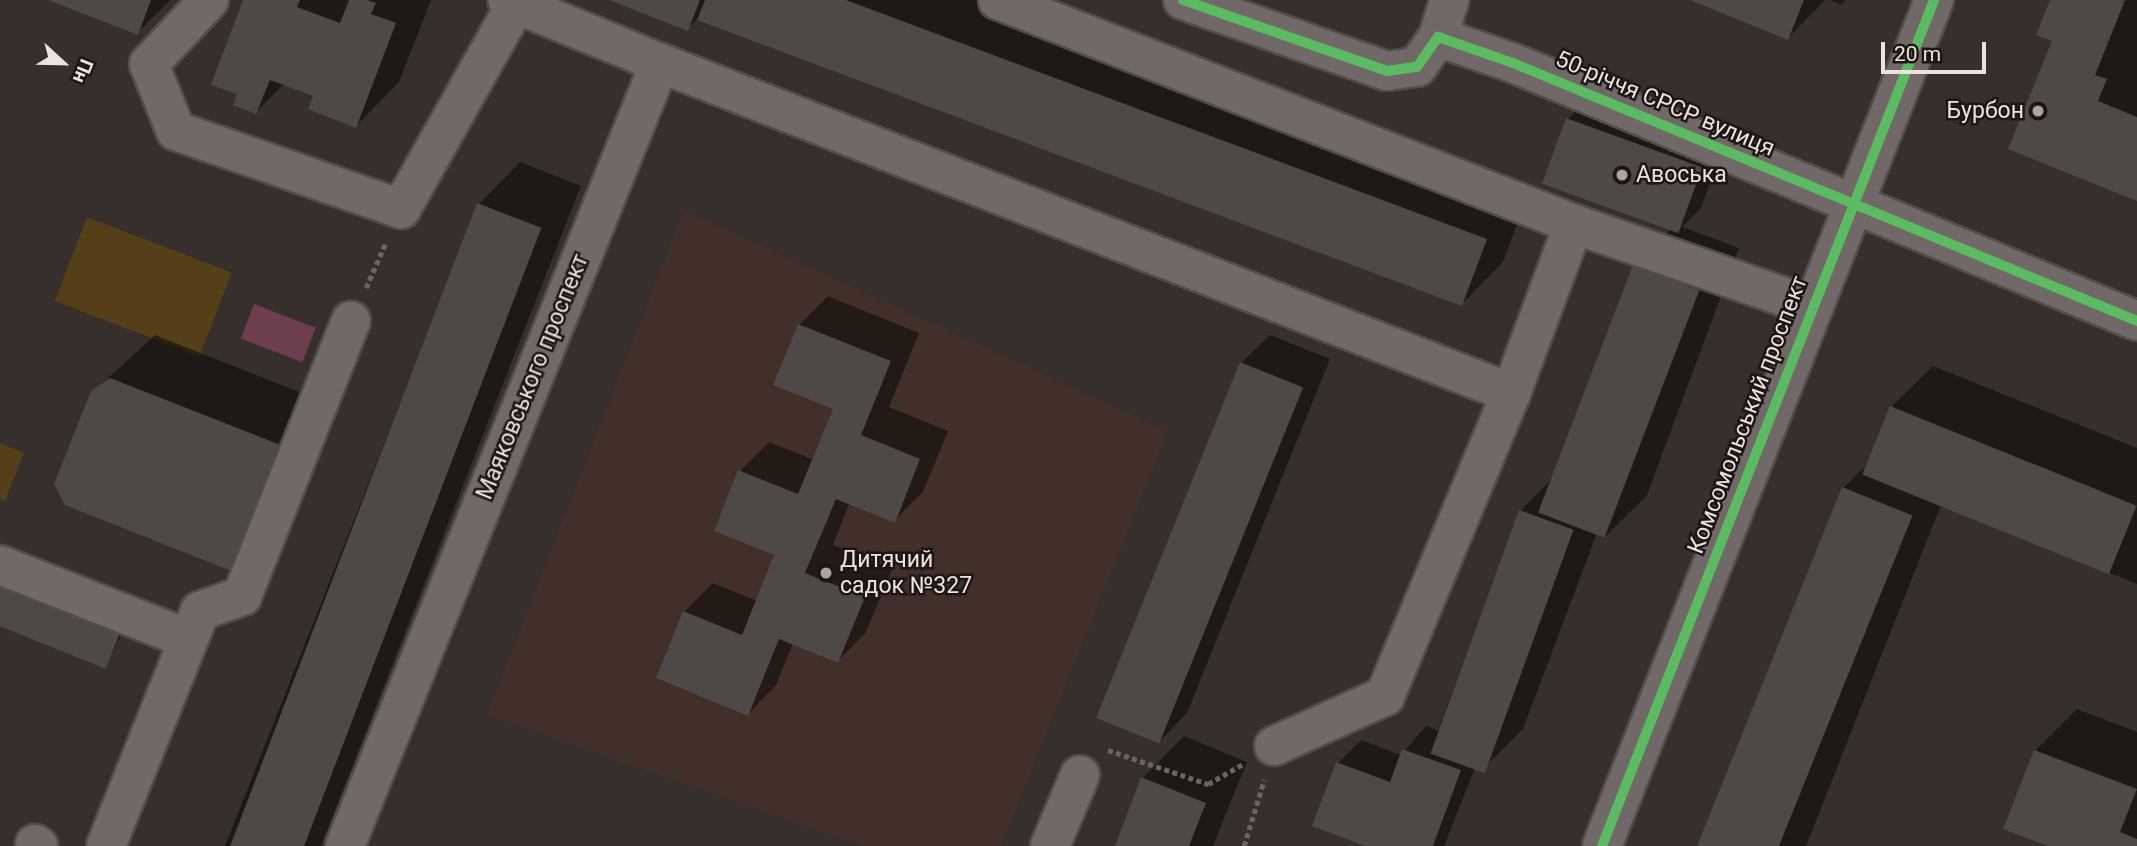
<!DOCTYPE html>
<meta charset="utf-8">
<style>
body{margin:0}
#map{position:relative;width:2137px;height:846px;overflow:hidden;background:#372f2c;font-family:Roboto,sans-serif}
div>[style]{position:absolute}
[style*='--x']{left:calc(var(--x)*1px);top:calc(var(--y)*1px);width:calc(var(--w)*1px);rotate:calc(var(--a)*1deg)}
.built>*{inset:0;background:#432f29}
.green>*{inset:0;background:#553f18;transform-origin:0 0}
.water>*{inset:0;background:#6c3e4f;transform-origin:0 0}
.shadow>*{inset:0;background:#0007}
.building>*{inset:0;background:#4e4846;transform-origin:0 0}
.path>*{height:4.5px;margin-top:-2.25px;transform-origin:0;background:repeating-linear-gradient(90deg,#6b6562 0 5px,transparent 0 8.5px)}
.roads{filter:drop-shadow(2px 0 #534c4a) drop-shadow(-2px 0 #534c4a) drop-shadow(0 2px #534c4a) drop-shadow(0 -2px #534c4a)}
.minor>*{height:38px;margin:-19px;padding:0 19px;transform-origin:19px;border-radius:19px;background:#706967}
.cycleway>*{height:10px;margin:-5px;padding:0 5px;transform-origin:5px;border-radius:5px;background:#5cba63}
.dots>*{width:19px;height:19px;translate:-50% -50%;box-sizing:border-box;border:4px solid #1e1614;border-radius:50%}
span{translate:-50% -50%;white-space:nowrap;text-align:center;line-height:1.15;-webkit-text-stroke:5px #1e1614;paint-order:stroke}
.street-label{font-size:23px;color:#ede2df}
.poi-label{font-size:23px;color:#ede2df}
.right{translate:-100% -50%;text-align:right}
.left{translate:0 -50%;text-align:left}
.north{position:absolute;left:28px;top:28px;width:70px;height:70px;-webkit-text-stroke:5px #1e1614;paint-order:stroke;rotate:112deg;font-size:19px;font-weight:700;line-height:28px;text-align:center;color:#ede2df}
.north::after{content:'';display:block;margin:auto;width:24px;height:32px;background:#ede2df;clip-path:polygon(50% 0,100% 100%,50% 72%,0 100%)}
.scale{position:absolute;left:1881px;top:42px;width:105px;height:32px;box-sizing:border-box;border:4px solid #ede2df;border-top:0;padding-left:9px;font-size:21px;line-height:24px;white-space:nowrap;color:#ede2df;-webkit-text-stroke:5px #1e1614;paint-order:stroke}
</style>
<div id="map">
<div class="built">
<i style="clip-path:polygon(684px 210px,1168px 431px,1001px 846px,864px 846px,487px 715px)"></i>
</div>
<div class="green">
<i style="left:87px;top:217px;width:155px;height:90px;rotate:21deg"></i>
<i style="clip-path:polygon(0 443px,24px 453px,5px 501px,0 499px)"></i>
</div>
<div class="water">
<i style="left:254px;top:304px;width:66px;height:37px;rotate:21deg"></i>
</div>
<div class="shadow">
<i style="clip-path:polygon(53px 0,170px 0,137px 33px)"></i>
<i style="clip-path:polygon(245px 0,431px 0,399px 82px,356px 126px,315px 95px,284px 84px,256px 112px,239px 93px)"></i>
<i style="clip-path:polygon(614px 0,998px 0,1527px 197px,1503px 262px,1462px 304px,697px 19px,687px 29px)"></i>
<i style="clip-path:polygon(1694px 0,1825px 0,1788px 38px)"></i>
<i style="clip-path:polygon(1830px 0,1846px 0,1841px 5px)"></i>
<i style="clip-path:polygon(2052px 0,2137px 0,2137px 199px,2054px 40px)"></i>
<i style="clip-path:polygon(1591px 96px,1724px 144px,1701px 208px,1682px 227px,1739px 248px,1647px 495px,1606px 536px,1597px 533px,1523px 729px,1481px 771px,1475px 768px,1444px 846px,1370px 846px,1338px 763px,1361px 740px,1401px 755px,1426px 726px,1438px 731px,1520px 511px,1556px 475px,1634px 266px,1672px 228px,1568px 119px)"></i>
<i style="clip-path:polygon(520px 162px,581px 186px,321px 846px,225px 846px,479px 204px)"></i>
<i style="clip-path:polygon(828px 296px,919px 333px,889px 407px,948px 431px,923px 492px,895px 520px,850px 502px,833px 545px,892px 569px,866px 632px,838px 661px,793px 643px,776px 685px,748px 714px,684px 612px,713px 583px,757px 601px,776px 554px,740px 471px,769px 442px,814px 460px,835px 408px,799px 325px)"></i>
<i style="clip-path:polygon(155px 335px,322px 401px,294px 514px,93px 392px)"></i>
<i style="clip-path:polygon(1270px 335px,1330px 359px,1187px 713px,1159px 742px,1241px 363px)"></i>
<i style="clip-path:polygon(1933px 366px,2137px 448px,2137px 584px,1941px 505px,1806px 846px,1701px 846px,1843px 488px,1869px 463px,1891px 407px)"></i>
<i style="clip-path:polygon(0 621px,127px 623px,107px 663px)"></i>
<i style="clip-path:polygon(2077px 709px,2137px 732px,2137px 846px,2053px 846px,2035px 751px)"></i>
<i style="clip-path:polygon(1184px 736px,1247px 762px,1213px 846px,1117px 846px,1143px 778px)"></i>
</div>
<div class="building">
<i style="clip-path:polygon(48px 0,151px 0,138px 35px)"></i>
<i style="clip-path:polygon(243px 0,300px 0,297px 7px,340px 23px,349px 0,367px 0,376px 3px,371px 14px,396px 23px,356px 128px,308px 109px,313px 96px,270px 80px,256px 114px,233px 105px,237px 94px,211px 85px)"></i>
<i style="clip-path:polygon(609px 0,700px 0,688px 31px)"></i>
<i style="clip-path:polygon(705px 0,846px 0,1487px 239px,1462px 306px,697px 20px)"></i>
<i style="clip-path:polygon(1690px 0,1804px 0,1788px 40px)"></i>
<i style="clip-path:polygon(2050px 0,2125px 0,2095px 75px,2107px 79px,2098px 101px,2137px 117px,2137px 201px,2008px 149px,2052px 41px,2036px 35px)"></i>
<i style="left:1566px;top:118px;width:145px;height:70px;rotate:20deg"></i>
<i style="left:477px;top:203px;width:69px;height:691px;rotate:21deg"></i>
<i style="left:1633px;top:265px;width:71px;height:265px;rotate:21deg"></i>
<i style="clip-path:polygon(798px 324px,891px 361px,861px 435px,920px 459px,895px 523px,836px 499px,805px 573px,865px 597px,838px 663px,779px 639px,748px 716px,656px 678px,683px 611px,742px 635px,774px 555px,714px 531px,738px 470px,798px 494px,833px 409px,773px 385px)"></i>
<i style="left:1240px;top:362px;width:68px;height:384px;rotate:22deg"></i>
<i style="clip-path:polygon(110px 378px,278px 444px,288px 465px,251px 560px,229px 570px,65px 505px,54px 484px,91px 391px)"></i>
<i style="left:1890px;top:406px;width:266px;height:74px;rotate:22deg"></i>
<i style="left:1842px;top:487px;width:76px;height:386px;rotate:22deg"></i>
<i style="left:1519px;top:510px;width:58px;height:259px;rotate:20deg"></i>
<i style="left:0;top:583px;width:130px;height:40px;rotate:22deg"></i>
<i style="clip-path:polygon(1402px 749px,1461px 770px,1433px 846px,1365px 846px,1312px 826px,1336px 762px,1390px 782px)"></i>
<i style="clip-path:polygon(2034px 750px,2137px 789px,2120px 832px,2137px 839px,2137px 846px,2048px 846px,2003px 829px)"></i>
<i style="clip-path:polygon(1141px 777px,1206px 803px,1189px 846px,1115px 846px)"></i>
</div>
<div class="path">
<i style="--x:366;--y:288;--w:50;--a:-66.5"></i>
<i style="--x:1108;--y:750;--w:106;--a:18.8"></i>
<i style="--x:1208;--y:784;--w:40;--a:-29.7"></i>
<i style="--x:1244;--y:846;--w:69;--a:-73.1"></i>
</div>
<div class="roads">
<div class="minor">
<i style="--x:209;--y:0;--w:88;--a:133.2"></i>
<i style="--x:149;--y:64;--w:72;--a:68.1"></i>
<i style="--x:176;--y:131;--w:238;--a:19.1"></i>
<i style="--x:401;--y:209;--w:235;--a:-60.7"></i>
<i style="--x:998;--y:0;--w:618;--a:21.25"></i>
<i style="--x:1183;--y:0;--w:216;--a:19.2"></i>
<i style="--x:1387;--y:71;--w:30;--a:-8"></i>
<i style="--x:1417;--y:67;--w:37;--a:-55"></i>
<i style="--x:1438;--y:37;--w:79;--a:19.1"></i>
<i style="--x:1513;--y:63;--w:675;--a:22.46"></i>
<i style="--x:1438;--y:37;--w:39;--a:-73"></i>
<i style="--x:660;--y:63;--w:913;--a:21.2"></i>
<i style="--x:0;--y:565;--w:202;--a:21.5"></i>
<i style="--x:1274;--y:746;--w:122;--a:-24.2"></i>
<i style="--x:1385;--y:696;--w:328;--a:-67.4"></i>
<i style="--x:1511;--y:393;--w:180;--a:-69.6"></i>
<i style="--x:1574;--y:224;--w:254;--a:19.1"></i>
<i style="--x:35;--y:844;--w:4;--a:34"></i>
<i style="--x:106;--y:846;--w:253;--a:-68.2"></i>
<i style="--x:200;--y:611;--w:45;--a:-19.7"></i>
<i style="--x:242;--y:596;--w:296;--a:-68.4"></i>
<i style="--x:345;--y:846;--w:844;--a:-68.09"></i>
<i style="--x:660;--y:63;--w:165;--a:-157.6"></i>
<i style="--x:1050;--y:846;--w:77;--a:-67.1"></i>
<i style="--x:1602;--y:846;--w:909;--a:-68.57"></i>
</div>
</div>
<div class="cycleway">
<i style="--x:1183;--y:0;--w:216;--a:19.2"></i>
<i style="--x:1387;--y:71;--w:30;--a:-8"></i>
<i style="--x:1417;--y:67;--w:37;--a:-55"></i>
<i style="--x:1438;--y:37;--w:79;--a:19.1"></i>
<i style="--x:1513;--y:63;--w:675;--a:22.46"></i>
<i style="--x:1602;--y:846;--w:909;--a:-68.57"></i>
</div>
<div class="dots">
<i style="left:2038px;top:111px;background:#ada3a0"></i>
<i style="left:1622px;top:175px;background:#ada3a0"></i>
<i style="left:826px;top:573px;background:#ada3a0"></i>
</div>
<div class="street-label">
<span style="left:1665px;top:104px;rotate:23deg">50-річчя СРСР вулиця</span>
<span style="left:533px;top:377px;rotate:-68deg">Маяковського проспект</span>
<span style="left:1748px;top:415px;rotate:-69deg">Комсомольський проспект</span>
</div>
<div class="poi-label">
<span class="right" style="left:2024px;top:111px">Бурбон</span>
<span class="left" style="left:1636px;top:175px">Авоська</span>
<span class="left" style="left:840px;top:573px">Дитячий<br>садок №327</span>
</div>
<div class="north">Пн</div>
<div class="scale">20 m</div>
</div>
